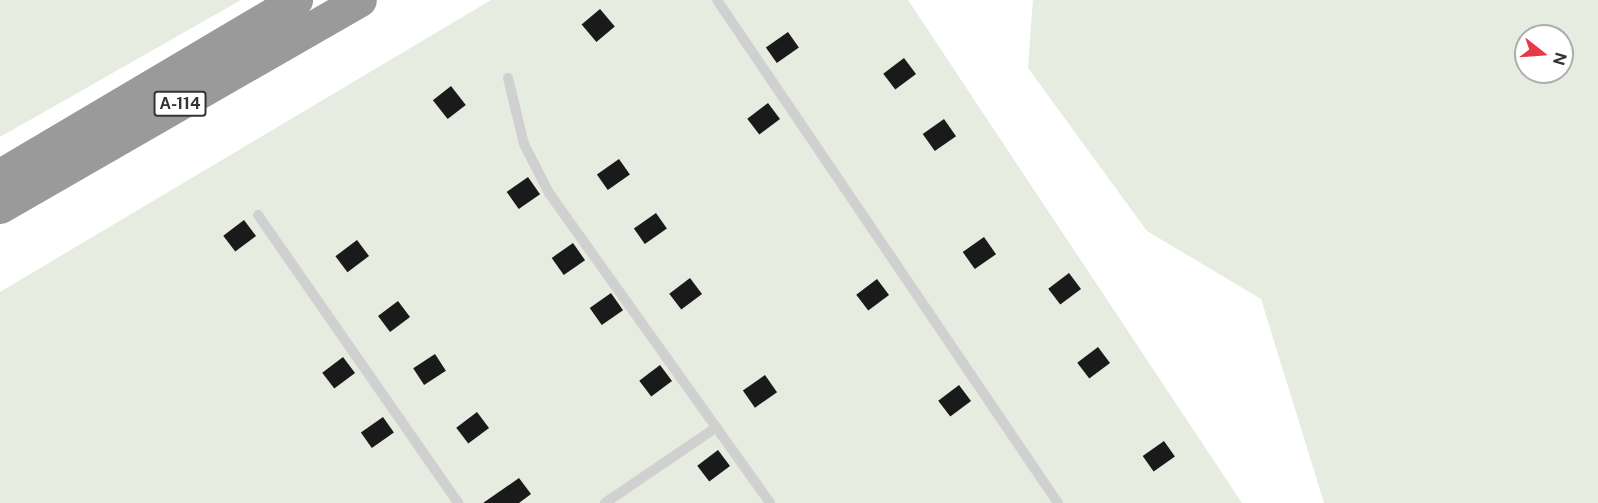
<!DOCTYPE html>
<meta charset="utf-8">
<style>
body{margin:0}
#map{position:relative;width:1598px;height:503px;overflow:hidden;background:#fff;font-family:"Public Sans",sans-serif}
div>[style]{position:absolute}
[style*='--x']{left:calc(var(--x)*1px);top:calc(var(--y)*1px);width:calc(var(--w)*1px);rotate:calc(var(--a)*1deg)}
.green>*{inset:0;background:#e6ecdf}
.building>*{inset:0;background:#1a1a1a;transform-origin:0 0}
.lane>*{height:10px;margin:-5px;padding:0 5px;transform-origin:5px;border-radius:5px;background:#d0d0d0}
.highway>*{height:33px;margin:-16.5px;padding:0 16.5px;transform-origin:16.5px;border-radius:16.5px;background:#9a9a9a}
span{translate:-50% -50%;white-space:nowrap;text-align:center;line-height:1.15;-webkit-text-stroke:6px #fff;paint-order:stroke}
.shield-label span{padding:2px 4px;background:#fff;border:2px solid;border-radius:4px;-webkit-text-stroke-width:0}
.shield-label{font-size:16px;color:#333;font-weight:700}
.north{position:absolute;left:1514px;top:24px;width:60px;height:60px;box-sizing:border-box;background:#fff;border:2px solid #adadad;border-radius:50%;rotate:107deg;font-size:16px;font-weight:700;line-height:24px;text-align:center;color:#333}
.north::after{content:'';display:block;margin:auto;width:21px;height:27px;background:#e63946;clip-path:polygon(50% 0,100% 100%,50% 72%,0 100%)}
</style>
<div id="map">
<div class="green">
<i style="clip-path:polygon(0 0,241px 0,0 137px)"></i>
<i style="clip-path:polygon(491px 0,908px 0,1242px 503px,0 503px,0 292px)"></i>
<i style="clip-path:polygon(evenodd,1033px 0,1598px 0,1598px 503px,1324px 503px,1261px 299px,1147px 231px,1028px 68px,1033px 0,1526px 36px,1562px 36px,1562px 72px,1526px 72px,1526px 36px)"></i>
</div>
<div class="building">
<i style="left:600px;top:9px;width:23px;height:24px;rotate:50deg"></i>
<i style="left:788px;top:32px;width:19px;height:27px;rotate:55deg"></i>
<i style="left:904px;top:58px;width:20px;height:26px;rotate:53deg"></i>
<i style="left:451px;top:86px;width:24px;height:23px;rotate:52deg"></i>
<i style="left:768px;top:103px;width:20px;height:26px;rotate:53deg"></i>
<i style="left:944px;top:119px;width:21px;height:26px;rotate:55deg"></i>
<i style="left:619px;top:159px;width:19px;height:27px;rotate:55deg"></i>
<i style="left:528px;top:177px;width:21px;height:26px;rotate:55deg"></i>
<i style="left:656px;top:213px;width:19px;height:27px;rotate:55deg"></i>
<i style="left:244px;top:220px;width:20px;height:26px;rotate:53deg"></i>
<i style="left:984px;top:237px;width:21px;height:26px;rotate:55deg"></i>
<i style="left:357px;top:240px;width:20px;height:27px;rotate:53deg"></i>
<i style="left:573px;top:243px;width:21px;height:26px;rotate:55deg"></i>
<i style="left:1069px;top:273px;width:20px;height:26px;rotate:53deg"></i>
<i style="left:690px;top:278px;width:20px;height:26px;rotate:53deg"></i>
<i style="left:877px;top:279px;width:20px;height:26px;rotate:53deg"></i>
<i style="left:611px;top:293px;width:21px;height:26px;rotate:55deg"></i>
<i style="left:398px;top:301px;width:20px;height:25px;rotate:53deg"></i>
<i style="left:1098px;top:347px;width:20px;height:26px;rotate:53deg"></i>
<i style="left:435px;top:354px;width:20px;height:26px;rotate:57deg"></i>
<i style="left:343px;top:357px;width:20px;height:26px;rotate:53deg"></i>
<i style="left:660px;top:365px;width:20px;height:26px;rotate:53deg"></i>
<i style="left:765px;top:375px;width:21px;height:27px;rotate:55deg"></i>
<i style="left:959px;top:385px;width:20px;height:26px;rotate:53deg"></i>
<i style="left:477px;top:412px;width:20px;height:26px;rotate:53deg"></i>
<i style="left:383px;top:417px;width:19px;height:27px;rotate:55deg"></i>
<i style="left:1164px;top:441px;width:19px;height:26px;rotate:55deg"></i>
<i style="left:718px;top:450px;width:20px;height:26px;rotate:53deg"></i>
<i style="clip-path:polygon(519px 478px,531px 494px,519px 503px,483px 503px)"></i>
</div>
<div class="lane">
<i style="--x:717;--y:0;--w:608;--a:55.87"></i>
<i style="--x:508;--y:78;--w:68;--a:76.4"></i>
<i style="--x:524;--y:144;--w:55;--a:63"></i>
<i style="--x:549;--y:193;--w:381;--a:54.5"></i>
<i style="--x:258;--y:215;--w:351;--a:55.2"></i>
<i style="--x:605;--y:503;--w:135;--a:-34.2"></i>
</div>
<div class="highway">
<i style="--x:0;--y:175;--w:344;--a:-30.6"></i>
<i style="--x:0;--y:207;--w:415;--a:-29.9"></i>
</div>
<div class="shield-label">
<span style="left:180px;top:104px">А-114</span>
</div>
<div class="north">N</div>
</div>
